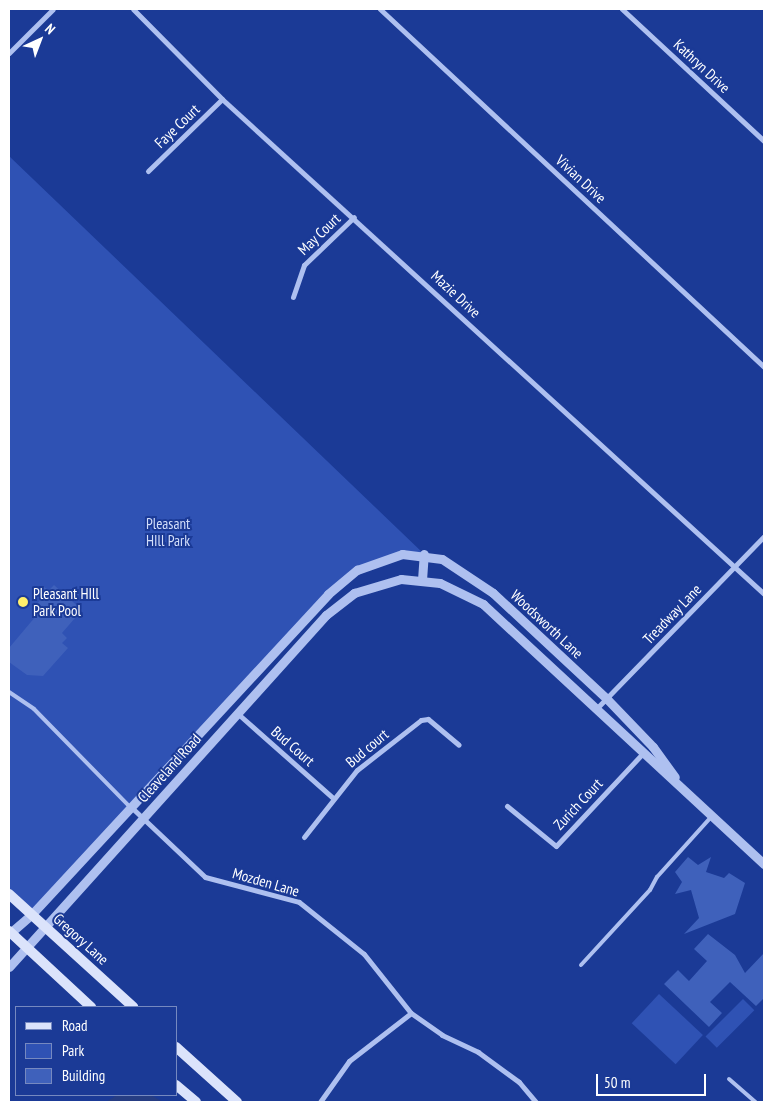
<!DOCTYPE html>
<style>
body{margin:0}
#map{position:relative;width:773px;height:1111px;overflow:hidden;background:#1b3a96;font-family:"PT Sans Narrow",sans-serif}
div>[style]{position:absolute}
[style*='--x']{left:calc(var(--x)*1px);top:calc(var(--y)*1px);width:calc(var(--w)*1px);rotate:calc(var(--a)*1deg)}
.green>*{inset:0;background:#2f52b4;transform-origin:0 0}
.water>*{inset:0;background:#263d83}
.building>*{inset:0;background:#3f61bb}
.service>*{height:4px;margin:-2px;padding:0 2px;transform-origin:2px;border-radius:2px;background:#aec0f0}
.minor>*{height:5px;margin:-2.5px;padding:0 2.5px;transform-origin:2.5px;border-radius:2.5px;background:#aec0f0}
.tertiary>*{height:9px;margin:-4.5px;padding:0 4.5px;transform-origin:4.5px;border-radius:4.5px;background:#aec0f0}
.secondary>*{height:10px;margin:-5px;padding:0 5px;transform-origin:5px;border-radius:5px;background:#dbe3fb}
.dots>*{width:14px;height:14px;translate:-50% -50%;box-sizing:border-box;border:2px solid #1b3a96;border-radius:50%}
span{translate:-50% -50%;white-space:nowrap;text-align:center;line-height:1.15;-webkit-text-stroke:4px #1b3a96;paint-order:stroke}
.street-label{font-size:15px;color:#fff}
.park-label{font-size:15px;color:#d4dffb}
.poi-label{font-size:15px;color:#fff}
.left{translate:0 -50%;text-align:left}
.frame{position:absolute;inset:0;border:10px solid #fff;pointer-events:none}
.legend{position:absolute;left:15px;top:1006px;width:162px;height:90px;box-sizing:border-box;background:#1b3a96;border:1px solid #7689c0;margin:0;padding:6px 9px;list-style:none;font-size:15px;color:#fff}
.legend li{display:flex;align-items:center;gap:10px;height:25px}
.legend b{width:25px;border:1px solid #7689c0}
.north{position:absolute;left:15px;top:15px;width:50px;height:50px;-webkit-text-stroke:4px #1b3a96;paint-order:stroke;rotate:43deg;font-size:14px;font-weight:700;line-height:20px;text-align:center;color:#fff}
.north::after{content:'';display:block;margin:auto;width:18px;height:22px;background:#fff;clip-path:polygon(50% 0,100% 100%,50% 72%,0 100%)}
.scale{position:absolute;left:596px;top:1074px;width:110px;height:22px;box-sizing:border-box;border:2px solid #fff;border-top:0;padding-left:6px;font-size:15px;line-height:18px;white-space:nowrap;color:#fff;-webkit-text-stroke:4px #1b3a96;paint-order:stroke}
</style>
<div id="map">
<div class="green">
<i style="clip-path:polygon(9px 156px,424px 554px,375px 562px,328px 594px,32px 914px,9px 894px)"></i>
<i style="left:659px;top:994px;width:60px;height:40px;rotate:43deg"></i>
<i style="left:743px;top:999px;width:16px;height:53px;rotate:45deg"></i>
</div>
<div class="water">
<i style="clip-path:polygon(117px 1095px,151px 1095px,163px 1102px,106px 1102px)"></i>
</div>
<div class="building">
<i style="clip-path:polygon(54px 585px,82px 610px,62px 633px,67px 638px,62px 643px,68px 648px,43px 676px,27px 675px,9px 662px,9px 648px,41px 610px,35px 606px,41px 599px,34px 595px,42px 586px,49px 590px)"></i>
<i style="clip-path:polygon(688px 857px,698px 865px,711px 857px,706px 872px,724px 878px,729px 873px,745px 883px,735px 914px,684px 934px,699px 918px,691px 890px,675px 894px,682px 882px,675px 872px)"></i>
<i style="clip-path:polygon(708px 934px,735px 955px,745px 973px,764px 953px,764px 998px,756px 1006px,730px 982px,710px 1002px,722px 1013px,709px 1027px,664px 984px,678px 970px,689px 981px,707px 961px,694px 949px)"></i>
</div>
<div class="service">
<i style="--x:9;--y:692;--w:30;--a:34"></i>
<i style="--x:34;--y:709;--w:136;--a:45.6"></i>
<i style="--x:581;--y:965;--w:102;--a:-47.4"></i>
<i style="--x:650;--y:890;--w:15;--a:-62"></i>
<i style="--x:657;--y:877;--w:82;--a:-48"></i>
<i style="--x:729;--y:1079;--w:35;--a:41"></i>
</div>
<div class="minor">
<i style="--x:133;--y:9;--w:127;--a:45.3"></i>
<i style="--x:222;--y:99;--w:734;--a:42.4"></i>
<i style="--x:380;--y:9;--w:525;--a:42.99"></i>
<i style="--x:622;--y:9;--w:194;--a:42.9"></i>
<i style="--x:9;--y:53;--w:62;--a:-45"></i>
<i style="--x:148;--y:171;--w:103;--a:-44.2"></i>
<i style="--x:293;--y:297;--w:34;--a:-71"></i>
<i style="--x:304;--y:265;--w:69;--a:-43.8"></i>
<i style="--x:596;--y:709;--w:241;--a:-45.8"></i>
<i style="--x:237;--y:713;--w:128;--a:41.5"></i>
<i style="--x:130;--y:806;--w:103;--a:43.4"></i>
<i style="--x:205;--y:877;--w:97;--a:14.9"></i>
<i style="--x:299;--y:902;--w:83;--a:38.7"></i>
<i style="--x:364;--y:954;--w:75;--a:51.5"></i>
<i style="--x:411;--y:1013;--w:38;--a:35"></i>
<i style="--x:442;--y:1035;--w:40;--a:25"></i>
<i style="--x:478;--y:1052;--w:51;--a:36.2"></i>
<i style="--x:519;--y:1082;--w:26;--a:50"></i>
<i style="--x:507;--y:806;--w:63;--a:39.2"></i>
<i style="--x:556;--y:846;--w:126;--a:-46.9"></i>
<i style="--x:304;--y:837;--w:85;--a:-51.7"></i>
<i style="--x:357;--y:770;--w:81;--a:-38"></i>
<i style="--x:421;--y:720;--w:7;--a:-8"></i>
<i style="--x:428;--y:719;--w:40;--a:40"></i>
<i style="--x:320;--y:1102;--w:50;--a:-54.7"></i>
<i style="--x:349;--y:1061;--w:78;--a:-37.7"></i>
</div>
<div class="tertiary">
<i style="--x:422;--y:580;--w:26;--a:-86"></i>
<i style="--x:9;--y:934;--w:30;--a:-41"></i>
<i style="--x:32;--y:914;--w:436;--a:-47.2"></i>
<i style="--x:328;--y:594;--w:38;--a:-40"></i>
<i style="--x:357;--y:570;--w:48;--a:-19.6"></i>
<i style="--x:402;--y:554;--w:40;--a:7.1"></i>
<i style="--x:442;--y:559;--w:61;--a:33.7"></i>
<i style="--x:493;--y:593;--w:156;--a:42.9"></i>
<i style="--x:607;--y:699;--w:66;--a:46.2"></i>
<i style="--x:653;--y:747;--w:37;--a:54"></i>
<i style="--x:9;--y:967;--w:474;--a:-48"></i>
<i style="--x:326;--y:615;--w:36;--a:-38"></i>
<i style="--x:354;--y:593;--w:49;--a:-16.6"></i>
<i style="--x:401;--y:579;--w:39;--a:6"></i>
<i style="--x:440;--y:583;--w:48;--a:26"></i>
<i style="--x:483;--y:604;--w:383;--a:42.8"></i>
</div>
<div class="secondary">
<i style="--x:9;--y:894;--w:168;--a:42.3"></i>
<i style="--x:9;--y:931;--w:112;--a:42.8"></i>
<i style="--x:176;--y:1047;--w:82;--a:42"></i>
<i style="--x:176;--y:1085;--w:26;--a:40"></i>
</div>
<div class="dots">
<i style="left:23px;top:602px;background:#ffef6c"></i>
</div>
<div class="street-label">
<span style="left:702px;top:66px;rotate:43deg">Kathryn Drive</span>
<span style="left:177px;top:126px;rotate:-44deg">Faye Court</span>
<span style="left:581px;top:179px;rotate:43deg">Vivian Drive</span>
<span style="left:319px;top:234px;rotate:-44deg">May Court</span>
<span style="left:456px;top:294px;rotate:43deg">Mazie Drive</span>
<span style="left:672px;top:614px;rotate:-46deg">Treadway Lane</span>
<span style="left:547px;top:624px;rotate:43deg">Woodsworth Lane</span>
<span style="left:293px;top:746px;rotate:41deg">Bud Court</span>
<span style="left:367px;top:748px;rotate:-40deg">Bud court</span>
<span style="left:169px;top:768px;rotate:-48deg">Cleaveland Road</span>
<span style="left:578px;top:804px;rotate:-47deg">Zurich Court</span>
<span style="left:266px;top:882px;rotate:16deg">Mozden Lane</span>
<span style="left:81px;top:939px;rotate:42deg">Gregory Lane</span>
</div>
<div class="park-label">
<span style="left:168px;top:532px">Pleasant<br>HIll Park</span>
</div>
<div class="poi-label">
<span class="left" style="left:33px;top:602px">Pleasant HIll<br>Park Pool</span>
</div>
<div class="frame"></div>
<ul class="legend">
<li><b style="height:6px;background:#dbe3fb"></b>Road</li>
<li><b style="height:14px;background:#2f52b4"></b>Park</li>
<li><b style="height:14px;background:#3f61bb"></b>Building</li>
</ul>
<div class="north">N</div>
<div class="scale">50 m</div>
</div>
